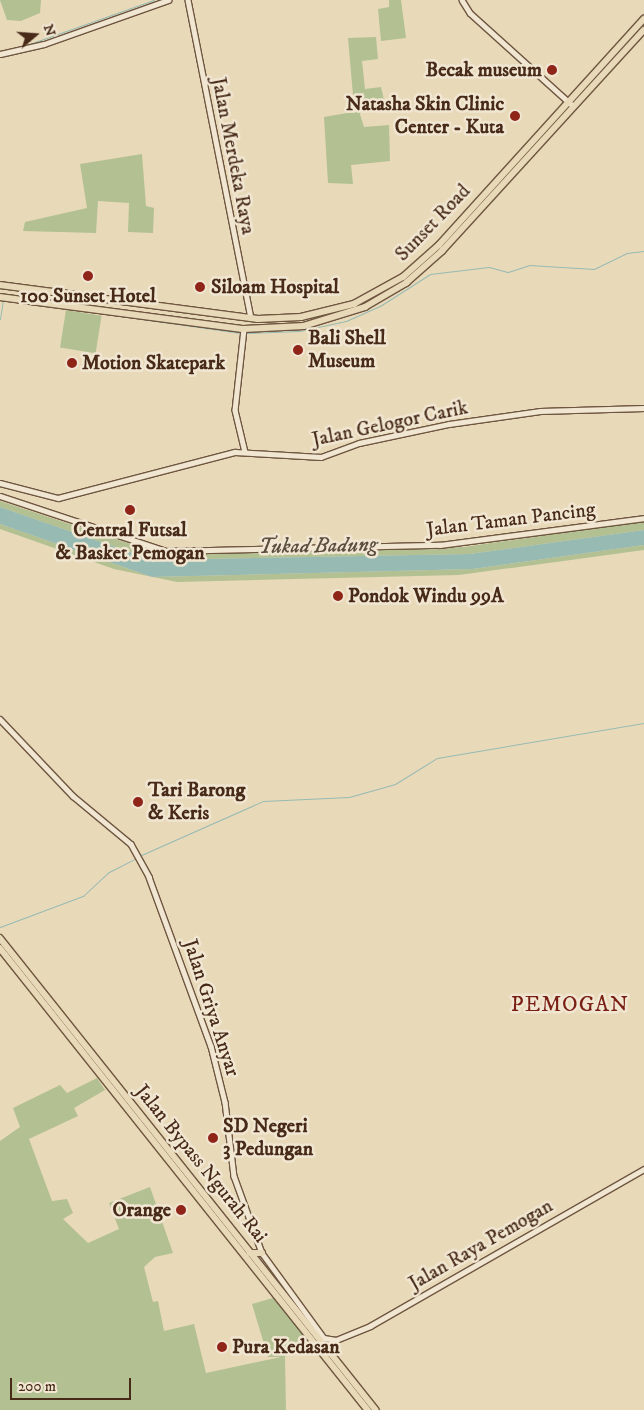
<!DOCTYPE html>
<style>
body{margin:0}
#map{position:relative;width:644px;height:1410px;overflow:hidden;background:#e8d9b9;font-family:"IM FELL DW Pica",serif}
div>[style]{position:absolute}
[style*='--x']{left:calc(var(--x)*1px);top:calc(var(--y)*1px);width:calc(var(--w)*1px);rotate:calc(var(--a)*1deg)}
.green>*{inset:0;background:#b2c092;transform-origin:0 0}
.water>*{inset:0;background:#97bab3}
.stream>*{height:1px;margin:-0.5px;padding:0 0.5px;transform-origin:0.5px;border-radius:0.5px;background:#97bab3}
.roads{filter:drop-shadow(1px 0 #6f5640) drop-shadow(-1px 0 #6f5640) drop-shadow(0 1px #6f5640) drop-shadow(0 -1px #6f5640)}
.tertiary>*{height:4.5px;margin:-2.25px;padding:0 2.25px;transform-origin:2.25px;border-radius:2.25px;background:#f0e6d2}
.secondary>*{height:5px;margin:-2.5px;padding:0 2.5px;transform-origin:2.5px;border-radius:2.5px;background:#f0e6d2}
.trunk>*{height:5.5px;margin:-2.75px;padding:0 2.75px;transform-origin:2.75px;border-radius:2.75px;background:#e8d9b9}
.dots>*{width:14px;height:14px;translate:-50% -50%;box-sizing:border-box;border:2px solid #f0e6d2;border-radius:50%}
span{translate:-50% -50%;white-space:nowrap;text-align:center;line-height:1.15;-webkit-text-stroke:5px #f0e6d2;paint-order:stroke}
.poi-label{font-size:20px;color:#472a18;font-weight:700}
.right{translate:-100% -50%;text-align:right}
.left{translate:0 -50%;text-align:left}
.street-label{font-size:20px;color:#472a18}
.water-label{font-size:21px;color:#5b4e3f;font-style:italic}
.quarter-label{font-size:22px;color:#7a1f14;letter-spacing:1px}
.north{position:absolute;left:10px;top:10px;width:50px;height:50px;-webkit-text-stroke:4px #f0e6d2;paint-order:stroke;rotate:72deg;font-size:14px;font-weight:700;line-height:20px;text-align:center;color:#472a18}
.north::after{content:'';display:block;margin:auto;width:18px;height:22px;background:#472a18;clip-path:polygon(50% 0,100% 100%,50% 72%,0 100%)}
.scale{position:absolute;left:10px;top:1378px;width:121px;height:22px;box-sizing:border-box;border:2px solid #472a18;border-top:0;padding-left:6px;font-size:15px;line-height:18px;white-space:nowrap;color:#472a18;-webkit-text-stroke:4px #f0e6d2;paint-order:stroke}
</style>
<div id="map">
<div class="green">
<i style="clip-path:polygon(0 0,41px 0,40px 13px,21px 21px,7px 20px)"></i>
<i style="clip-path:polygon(389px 0,401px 0,406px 38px,381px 41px,378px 9px,389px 7px)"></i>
<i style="clip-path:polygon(376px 37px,378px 59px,362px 61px,365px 89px,381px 87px,384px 100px,354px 106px,348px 38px)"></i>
<i style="clip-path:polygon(359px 111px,364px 127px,389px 125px,390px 161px,351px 165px,353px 184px,328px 183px,324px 117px)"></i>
<i style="clip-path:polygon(142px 154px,146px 206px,154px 208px,153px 233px,128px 232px,129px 203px,98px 201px,96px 233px,23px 231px,25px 222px,87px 208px,80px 164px)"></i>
<i style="left:66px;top:310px;width:36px;height:38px;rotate:9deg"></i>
<i style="clip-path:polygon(0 501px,161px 554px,464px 547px,644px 521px,644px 530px,469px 554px,153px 560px,0 507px)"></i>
<i style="clip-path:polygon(0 524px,152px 577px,473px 569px,644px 545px,644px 550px,459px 575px,177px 582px,114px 569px,0 529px)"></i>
<i style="clip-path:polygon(97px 1078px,105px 1090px,74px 1108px,78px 1116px,29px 1139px,52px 1201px,67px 1199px,73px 1213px,63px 1219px,88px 1243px,119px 1229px,109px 1203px,150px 1187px,173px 1253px,155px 1257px,144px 1267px,153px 1302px,158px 1301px,164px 1331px,194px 1324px,206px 1373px,281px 1357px,268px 1357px,252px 1304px,276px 1297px,309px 1340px,296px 1344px,285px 1357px,286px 1410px,0 1410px,0 1141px,20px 1127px,13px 1108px,60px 1085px,67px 1093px)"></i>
</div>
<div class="water">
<i style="clip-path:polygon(0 507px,153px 560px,469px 554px,644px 530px,644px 545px,473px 569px,152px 577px,0 524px)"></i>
</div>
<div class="stream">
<i style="--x:21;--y:47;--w:141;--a:-19.5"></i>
<i style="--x:56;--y:307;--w:188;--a:8"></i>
<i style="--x:0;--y:319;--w:19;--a:-81"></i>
<i style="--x:246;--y:333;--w:53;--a:-2.2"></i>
<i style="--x:299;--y:331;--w:48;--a:-12"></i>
<i style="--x:346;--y:321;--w:37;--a:-24"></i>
<i style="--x:380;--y:306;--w:59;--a:-32.6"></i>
<i style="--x:430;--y:274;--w:59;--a:-6.8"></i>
<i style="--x:489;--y:267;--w:20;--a:15"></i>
<i style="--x:508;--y:272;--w:22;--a:-18"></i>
<i style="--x:529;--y:265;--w:65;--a:3.5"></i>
<i style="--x:594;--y:269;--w:37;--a:-26"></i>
<i style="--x:627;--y:253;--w:17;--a:-7"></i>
<i style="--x:139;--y:856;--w:136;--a:-23.9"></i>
<i style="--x:263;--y:801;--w:86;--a:-2.7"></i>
<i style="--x:349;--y:797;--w:48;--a:-15.8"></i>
<i style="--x:395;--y:784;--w:49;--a:-31.8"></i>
<i style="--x:437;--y:758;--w:210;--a:-9.6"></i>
<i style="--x:0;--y:927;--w:89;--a:-20.5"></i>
<i style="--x:83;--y:896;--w:35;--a:-43"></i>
<i style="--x:109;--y:872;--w:30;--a:-27"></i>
</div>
<div class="roads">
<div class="tertiary">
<i style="--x:188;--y:0;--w:324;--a:78.8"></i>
<i style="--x:462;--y:0;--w:15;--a:58"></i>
<i style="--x:470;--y:13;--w:136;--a:42"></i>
<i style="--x:244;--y:329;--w:81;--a:96.3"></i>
<i style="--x:235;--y:410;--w:43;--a:76.6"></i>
<i style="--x:0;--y:483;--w:60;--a:14.5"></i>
<i style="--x:58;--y:498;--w:183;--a:-14.6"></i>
<i style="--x:235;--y:452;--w:86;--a:3.3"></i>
<i style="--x:321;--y:457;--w:40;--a:-20.2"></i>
<i style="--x:359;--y:443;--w:92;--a:-11.9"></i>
<i style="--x:449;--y:424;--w:92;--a:-8.1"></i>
<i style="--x:540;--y:411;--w:104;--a:-1.7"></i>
<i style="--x:0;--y:496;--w:175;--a:18.3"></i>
<i style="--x:166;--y:551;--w:274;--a:-1.3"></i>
<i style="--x:440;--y:545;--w:206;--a:-7.5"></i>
<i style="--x:0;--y:719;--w:106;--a:46.5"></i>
<i style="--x:73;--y:796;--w:75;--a:39.6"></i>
<i style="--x:131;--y:844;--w:38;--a:61"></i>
<i style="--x:149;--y:877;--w:180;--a:69.9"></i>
<i style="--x:211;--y:1046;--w:58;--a:76"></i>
<i style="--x:225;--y:1102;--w:75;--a:83.1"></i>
<i style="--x:234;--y:1176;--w:82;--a:70"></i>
<i style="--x:262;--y:1253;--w:105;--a:53.9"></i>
<i style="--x:324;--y:1338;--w:12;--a:9"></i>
<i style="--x:336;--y:1340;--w:37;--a:-22"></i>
<i style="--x:370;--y:1326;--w:316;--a:-29.8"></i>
</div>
<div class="secondary">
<i style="--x:0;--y:54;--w:45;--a:-12.8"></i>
<i style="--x:44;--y:44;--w:132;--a:-19.5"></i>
</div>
<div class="trunk">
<i style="--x:0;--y:285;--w:260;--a:7.5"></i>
<i style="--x:258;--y:319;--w:43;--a:-2.7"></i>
<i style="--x:301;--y:317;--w:55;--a:-13.8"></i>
<i style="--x:354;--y:304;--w:56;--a:-28.9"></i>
<i style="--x:403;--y:277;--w:48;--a:-41.6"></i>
<i style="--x:439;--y:245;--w:305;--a:-47.8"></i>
<i style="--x:0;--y:297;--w:246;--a:7.5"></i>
<i style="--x:244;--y:329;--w:60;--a:-2.9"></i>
<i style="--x:304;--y:326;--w:64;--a:-17.3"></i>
<i style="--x:365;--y:307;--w:48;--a:-30.3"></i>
<i style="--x:406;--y:283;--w:48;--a:-41.6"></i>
<i style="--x:442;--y:251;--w:299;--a:-47.6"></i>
<i style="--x:0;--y:938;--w:603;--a:51.46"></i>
<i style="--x:0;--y:948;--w:591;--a:51.46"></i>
<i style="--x:250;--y:1253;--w:12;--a:0"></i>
</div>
</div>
<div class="dots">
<i style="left:552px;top:70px;background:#8f2418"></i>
<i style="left:515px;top:116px;background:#8f2418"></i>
<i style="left:88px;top:276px;background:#8f2418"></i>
<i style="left:200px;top:287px;background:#8f2418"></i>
<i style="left:298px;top:350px;background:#8f2418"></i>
<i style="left:72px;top:363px;background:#8f2418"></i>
<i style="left:130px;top:510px;background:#8f2418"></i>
<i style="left:338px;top:596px;background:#8f2418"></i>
<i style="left:138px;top:802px;background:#8f2418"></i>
<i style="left:213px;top:1138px;background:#8f2418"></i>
<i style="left:181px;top:1210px;background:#8f2418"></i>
<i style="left:222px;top:1347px;background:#8f2418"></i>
</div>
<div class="poi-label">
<span class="right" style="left:542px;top:70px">Becak museum</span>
<span class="right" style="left:504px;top:116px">Natasha Skin Clinic<br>Center - Kuta</span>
<span class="left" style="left:211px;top:287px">Siloam Hospital</span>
<span style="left:88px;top:296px">100 Sunset Hotel</span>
<span class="left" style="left:308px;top:350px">Bali Shell<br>Museum</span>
<span class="left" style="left:82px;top:363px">Motion Skatepark</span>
<span style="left:130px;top:542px">Central Futsal<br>&amp; Basket Pemogan</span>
<span class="left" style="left:348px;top:596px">Pondok Windu 99A</span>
<span class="left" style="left:148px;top:802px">Tari Barong<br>&amp; Keris</span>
<span class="left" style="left:223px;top:1138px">SD Negeri<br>3 Pedungan</span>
<span class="right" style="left:171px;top:1210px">Orange</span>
<span class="left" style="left:232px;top:1347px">Pura Kedasan</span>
</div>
<div class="street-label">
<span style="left:233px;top:156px;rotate:79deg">Jalan Merdeka Raya</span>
<span style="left:433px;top:223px;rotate:-46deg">Sunset Road</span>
<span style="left:390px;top:424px;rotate:-12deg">Jalan Gelogor Carik</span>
<span style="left:511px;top:520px;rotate:-7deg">Jalan Taman Pancing</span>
<span style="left:211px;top:1008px;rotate:72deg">Jalan Griya Anyar</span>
<span style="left:201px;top:1164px;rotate:51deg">Jalan Bypass Ngurah Rai</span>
<span style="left:481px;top:1245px;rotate:-30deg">Jalan Raya Pemogan</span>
</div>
<div class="water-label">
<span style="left:318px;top:546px;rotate:-1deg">Tukad Badung</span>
</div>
<div class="quarter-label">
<span style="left:570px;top:1005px">PEMOGAN</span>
</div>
<div class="north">N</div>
<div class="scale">200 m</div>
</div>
